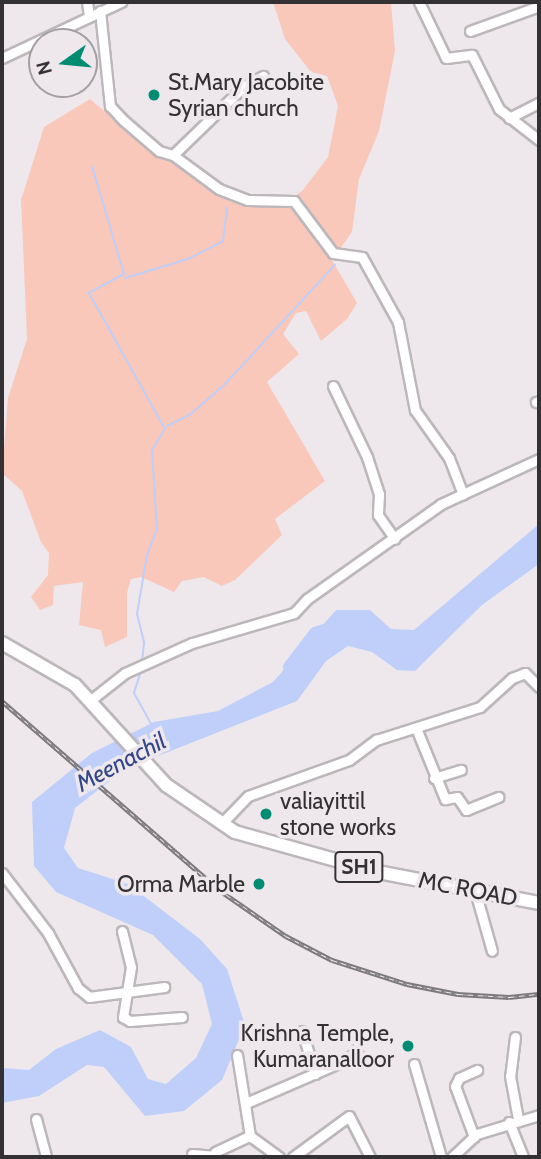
<!DOCTYPE html>
<style>
body{margin:0}
#map{position:relative;width:541px;height:1159px;overflow:hidden;background:#eee8ed;font-family:Cabin,sans-serif}
div>[style]{position:absolute}
[style*='--x']{left:calc(var(--x)*1px);top:calc(var(--y)*1px);width:calc(var(--w)*1px);rotate:calc(var(--a)*1deg)}
.green>*{inset:0;background:#f9c8bb}
.water>*{inset:0;background:#bfcff9}
.stream>*{height:2px;margin:-1px;padding:0 1px;transform-origin:1px;border-radius:1px;background:#bfcff9}
.river>*{height:12px;margin:-6px;padding:0 6px;transform-origin:6px;border-radius:6px;background:#bfcff9}
.roads{filter:drop-shadow(2px 0 #bcb7bb) drop-shadow(-2px 0 #bcb7bb) drop-shadow(0 2px #bcb7bb) drop-shadow(0 -2px #bcb7bb)}
.minor>*{height:9px;margin:-4.5px;padding:0 4.5px;transform-origin:4.5px;border-radius:4.5px;background:#fff}
.major>*{height:12px;margin:-6px;padding:0 6px;transform-origin:6px;border-radius:6px;background:#fff}
.rail>*{height:4.5px;margin-top:-2.25px;transform-origin:0;background:repeating-linear-gradient(90deg,#eee8ed 0 5px,#7c797c 0 10px);box-sizing:border-box;border-block:2px solid #7c797c}
.dots>*{width:19px;height:19px;translate:-50% -50%;box-sizing:border-box;border:4px solid #eee8ed;border-radius:50%}
span{translate:-50% -50%;white-space:nowrap;text-align:center;line-height:1.15;-webkit-text-stroke:7px #eee8ed;paint-order:stroke}
.shield-label span{padding:2px 5px;background:#eee8ed;border:2px solid;border-radius:5px;-webkit-text-stroke-width:0}
.shield-label{font-size:21px;color:#333133;font-weight:700}
.poi-label{font-size:23px;color:#333133}
.left{translate:0 -50%;text-align:left}
.right{translate:-100% -50%;text-align:right}
.street-label{font-size:23px;color:#333133}
.water-label{font-size:24px;color:#354786;font-style:italic}
.frame{position:absolute;inset:0;border:4px solid #333133;pointer-events:none}
.north{position:absolute;left:28px;top:28px;width:70px;height:70px;box-sizing:border-box;background:#eee8ed;border:2px solid #a39fa3;border-radius:50%;rotate:255deg;font-size:19px;font-weight:700;line-height:28px;text-align:center;color:#333133}
.north::after{content:'';display:block;margin:auto;width:24px;height:32px;background:#008b73;clip-path:polygon(50% 0,100% 100%,50% 72%,0 100%)}
</style>
<div id="map">
<div class="green">
<i style="clip-path:polygon(273px 2px,391px 2px,395px 51px,379px 131px,359px 179px,352px 232px,332px 260px,357px 303px,347px 319px,321px 341px,306px 311px,296px 313px,283px 334px,299px 354px,267px 382px,325px 481px,275px 519px,282px 535px,235px 580px,222px 586px,204px 577px,182px 581px,174px 592px,141px 577px,131px 579px,127px 593px,127px 637px,105px 647px,101px 630px,79px 625px,83px 582px,54px 586px,53px 605px,40px 610px,31px 597px,48px 575px,49px 553px,41px 542px,22px 491px,2px 473px,8px 398px,27px 339px,21px 200px,44px 127px,90px 99px,150px 149px,237px 203px,277px 208px,302px 191px,328px 157px,338px 106px,327px 76px,311px 72px,285px 39px)"></i>
</div>
<div class="water">
<i style="clip-path:polygon(539px 524px,539px 564px,482px 605px,415px 671px,397px 670px,372px 652px,348px 646px,326px 661px,297px 701px,125px 769px,75px 808px,64px 848px,78px 868px,128px 884px,200px 939px,227px 969px,245px 1025px,222px 1080px,184px 1111px,145px 1116px,104px 1067px,87px 1065px,39px 1096px,2px 1103px,2px 1068px,29px 1070px,56px 1049px,100px 1030px,131px 1047px,148px 1079px,166px 1084px,196px 1058px,212px 1024px,202px 984px,153px 935px,56px 892px,34px 866px,32px 802px,92px 753px,154px 722px,218px 711px,273px 682px,336px 610px,370px 610px,391px 629px,414px 630px)"></i>
</div>
<div class="stream">
<i style="--x:92;--y:166;--w:113;--a:73.5"></i>
<i style="--x:124;--y:274;--w:40;--a:152"></i>
<i style="--x:89;--y:293;--w:156;--a:60.8"></i>
<i style="--x:165;--y:429;--w:25;--a:122"></i>
<i style="--x:152;--y:450;--w:79;--a:86.4"></i>
<i style="--x:157;--y:529;--w:28;--a:111"></i>
<i style="--x:147;--y:555;--w:60;--a:99.6"></i>
<i style="--x:137;--y:614;--w:30;--a:76"></i>
<i style="--x:144;--y:643;--w:19;--a:96"></i>
<i style="--x:125;--y:278;--w:66;--a:-16.8"></i>
<i style="--x:188;--y:259;--w:39;--a:-27"></i>
<i style="--x:223;--y:241;--w:34;--a:-83"></i>
<i style="--x:167;--y:426;--w:28;--a:-27"></i>
<i style="--x:192;--y:413;--w:44;--a:-41.3"></i>
<i style="--x:225;--y:384;--w:162;--a:-47.3"></i>
<i style="--x:141;--y:671;--w:23;--a:108"></i>
<i style="--x:134;--y:693;--w:38;--a:61"></i>
</div>
<div class="river">
<i style="--x:289;--y:667;--w:43;--a:-52.6"></i>
<i style="--x:315;--y:633;--w:16;--a:-18"></i>
</div>
<div class="roads">
<div class="minor">
<i style="--x:87;--y:2;--w:15;--a:82"></i>
<i style="--x:419;--y:2;--w:62;--a:64.3"></i>
<i style="--x:446;--y:58;--w:26;--a:-7"></i>
<i style="--x:472;--y:55;--w:60;--a:63.4"></i>
<i style="--x:499;--y:109;--w:51;--a:37.8"></i>
<i style="--x:100;--y:11;--w:96;--a:84"></i>
<i style="--x:110;--y:106;--w:19;--a:47"></i>
<i style="--x:123;--y:120;--w:48;--a:40.7"></i>
<i style="--x:159;--y:151;--w:15;--a:16"></i>
<i style="--x:173;--y:155;--w:57;--a:36.5"></i>
<i style="--x:219;--y:189;--w:30;--a:21"></i>
<i style="--x:247;--y:200;--w:47;--a:1.2"></i>
<i style="--x:294;--y:201;--w:65;--a:53.1"></i>
<i style="--x:333;--y:253;--w:29;--a:8"></i>
<i style="--x:362;--y:257;--w:74;--a:61"></i>
<i style="--x:398;--y:322;--w:90;--a:79.1"></i>
<i style="--x:415;--y:410;--w:59;--a:54.7"></i>
<i style="--x:449;--y:458;--w:39;--a:69"></i>
<i style="--x:470;--y:31;--w:73;--a:-19.9"></i>
<i style="--x:2;--y:58;--w:132;--a:-25.2"></i>
<i style="--x:509;--y:118;--w:34;--a:-27"></i>
<i style="--x:173;--y:155;--w:98;--a:-44.2"></i>
<i style="--x:243;--y:87;--w:23;--a:-29"></i>
<i style="--x:333;--y:386;--w:79;--a:64.4"></i>
<i style="--x:367;--y:457;--w:39;--a:72"></i>
<i style="--x:379;--y:494;--w:21;--a:93"></i>
<i style="--x:378;--y:515;--w:29;--a:55"></i>
<i style="--x:536;--y:402;--w:3;--a:-18"></i>
<i style="--x:92;--y:699;--w:42;--a:-38.2"></i>
<i style="--x:125;--y:673;--w:73;--a:-24.1"></i>
<i style="--x:192;--y:643;--w:106;--a:-16.4"></i>
<i style="--x:294;--y:613;--w:19;--a:-47"></i>
<i style="--x:307;--y:599;--w:164;--a:-35.3"></i>
<i style="--x:441;--y:504;--w:108;--a:-24.7"></i>
<i style="--x:416;--y:728;--w:77;--a:67.8"></i>
<i style="--x:445;--y:799;--w:12;--a:-9"></i>
<i style="--x:457;--y:797;--w:16;--a:55"></i>
<i style="--x:466;--y:810;--w:35;--a:-22"></i>
<i style="--x:434;--y:778;--w:28;--a:-17"></i>
<i style="--x:221;--y:824;--w:39;--a:-46"></i>
<i style="--x:248;--y:796;--w:107;--a:-19.6"></i>
<i style="--x:349;--y:760;--w:34;--a:-37"></i>
<i style="--x:376;--y:740;--w:109;--a:-17.6"></i>
<i style="--x:480;--y:707;--w:43;--a:-42.2"></i>
<i style="--x:512;--y:678;--w:14;--a:-21"></i>
<i style="--x:525;--y:673;--w:20;--a:45"></i>
<i style="--x:2;--y:873;--w:76;--a:52.5"></i>
<i style="--x:48;--y:933;--w:63;--a:61.4"></i>
<i style="--x:78;--y:988;--w:14;--a:39"></i>
<i style="--x:89;--y:997;--w:76;--a:-7.6"></i>
<i style="--x:475;--y:891;--w:62;--a:74.2"></i>
<i style="--x:122;--y:931;--w:37;--a:76"></i>
<i style="--x:131;--y:967;--w:51;--a:99.1"></i>
<i style="--x:123;--y:1017;--w:8;--a:30"></i>
<i style="--x:130;--y:1021;--w:52;--a:-4.4"></i>
<i style="--x:302;--y:1031;--w:45;--a:73.2"></i>
<i style="--x:515;--y:1037;--w:39;--a:97"></i>
<i style="--x:510;--y:1076;--w:44;--a:79.5"></i>
<i style="--x:414;--y:1064;--w:97;--a:73.8"></i>
<i style="--x:246;--y:1103;--w:109;--a:-23.3"></i>
<i style="--x:346;--y:1060;--w:14;--a:-39"></i>
<i style="--x:357;--y:1051;--w:16;--a:-79"></i>
<i style="--x:36;--y:1119;--w:39;--a:75"></i>
<i style="--x:509;--y:1122;--w:38;--a:68"></i>
<i style="--x:250;--y:1136;--w:36;--a:36"></i>
<i style="--x:474;--y:1137;--w:54;--a:-110.4"></i>
<i style="--x:455;--y:1086;--w:9;--a:-63"></i>
<i style="--x:459;--y:1078;--w:20;--a:-24"></i>
<i style="--x:215;--y:1152;--w:38;--a:-25"></i>
<i style="--x:250;--y:1136;--w:82;--a:-99.1"></i>
<i style="--x:192;--y:1154;--w:24;--a:5"></i>
<i style="--x:293;--y:1157;--w:69;--a:-36.2"></i>
<i style="--x:349;--y:1116;--w:46;--a:62.9"></i>
<i style="--x:452;--y:1157;--w:34;--a:-43"></i>
<i style="--x:477;--y:1134;--w:65;--a:-17"></i>
</div>
<div class="major">
<i style="--x:2;--y:643;--w:84;--a:29.9"></i>
<i style="--x:75;--y:685;--w:135;--a:47.7"></i>
<i style="--x:166;--y:785;--w:83;--a:34.3"></i>
<i style="--x:235;--y:832;--w:148;--a:15.6"></i>
<i style="--x:378;--y:872;--w:164;--a:10.9"></i>
</div>
</div>
<div class="rail">
<i style="--x:2;--y:701;--w:286;--a:41"></i>
<i style="--x:218;--y:889;--w:83;--a:34.7"></i>
<i style="--x:286;--y:936;--w:52;--a:27.6"></i>
<i style="--x:332;--y:960;--w:79;--a:17.7"></i>
<i style="--x:407;--y:984;--w:52;--a:11.1"></i>
<i style="--x:458;--y:994;--w:51;--a:3.4"></i>
<i style="--x:509;--y:997;--w:30;--a:-6"></i>
</div>
<div class="dots">
<i style="left:154px;top:95px;background:#008b73"></i>
<i style="left:266px;top:814px;background:#008b73"></i>
<i style="left:259px;top:884px;background:#008b73"></i>
<i style="left:408px;top:1046px;background:#008b73"></i>
</div>
<div class="shield-label">
<span style="left:359px;top:867px">SH1</span>
</div>
<div class="poi-label">
<span class="left" style="left:168px;top:95px">St.Mary Jacobite<br>Syrian church</span>
<span class="left" style="left:280px;top:814px">valiayittil<br>stone works</span>
<span class="right" style="left:245px;top:884px">Orma Marble</span>
<span class="right" style="left:394px;top:1046px">Krishna Temple,<br>Kumaranalloor</span>
</div>
<div class="street-label">
<span style="left:468px;top:889px;rotate:11deg">MC ROAD</span>
</div>
<div class="water-label">
<span style="left:121px;top:762px;rotate:-28deg">Meenachil</span>
</div>
<div class="frame"></div>
<div class="north">N</div>
</div>
